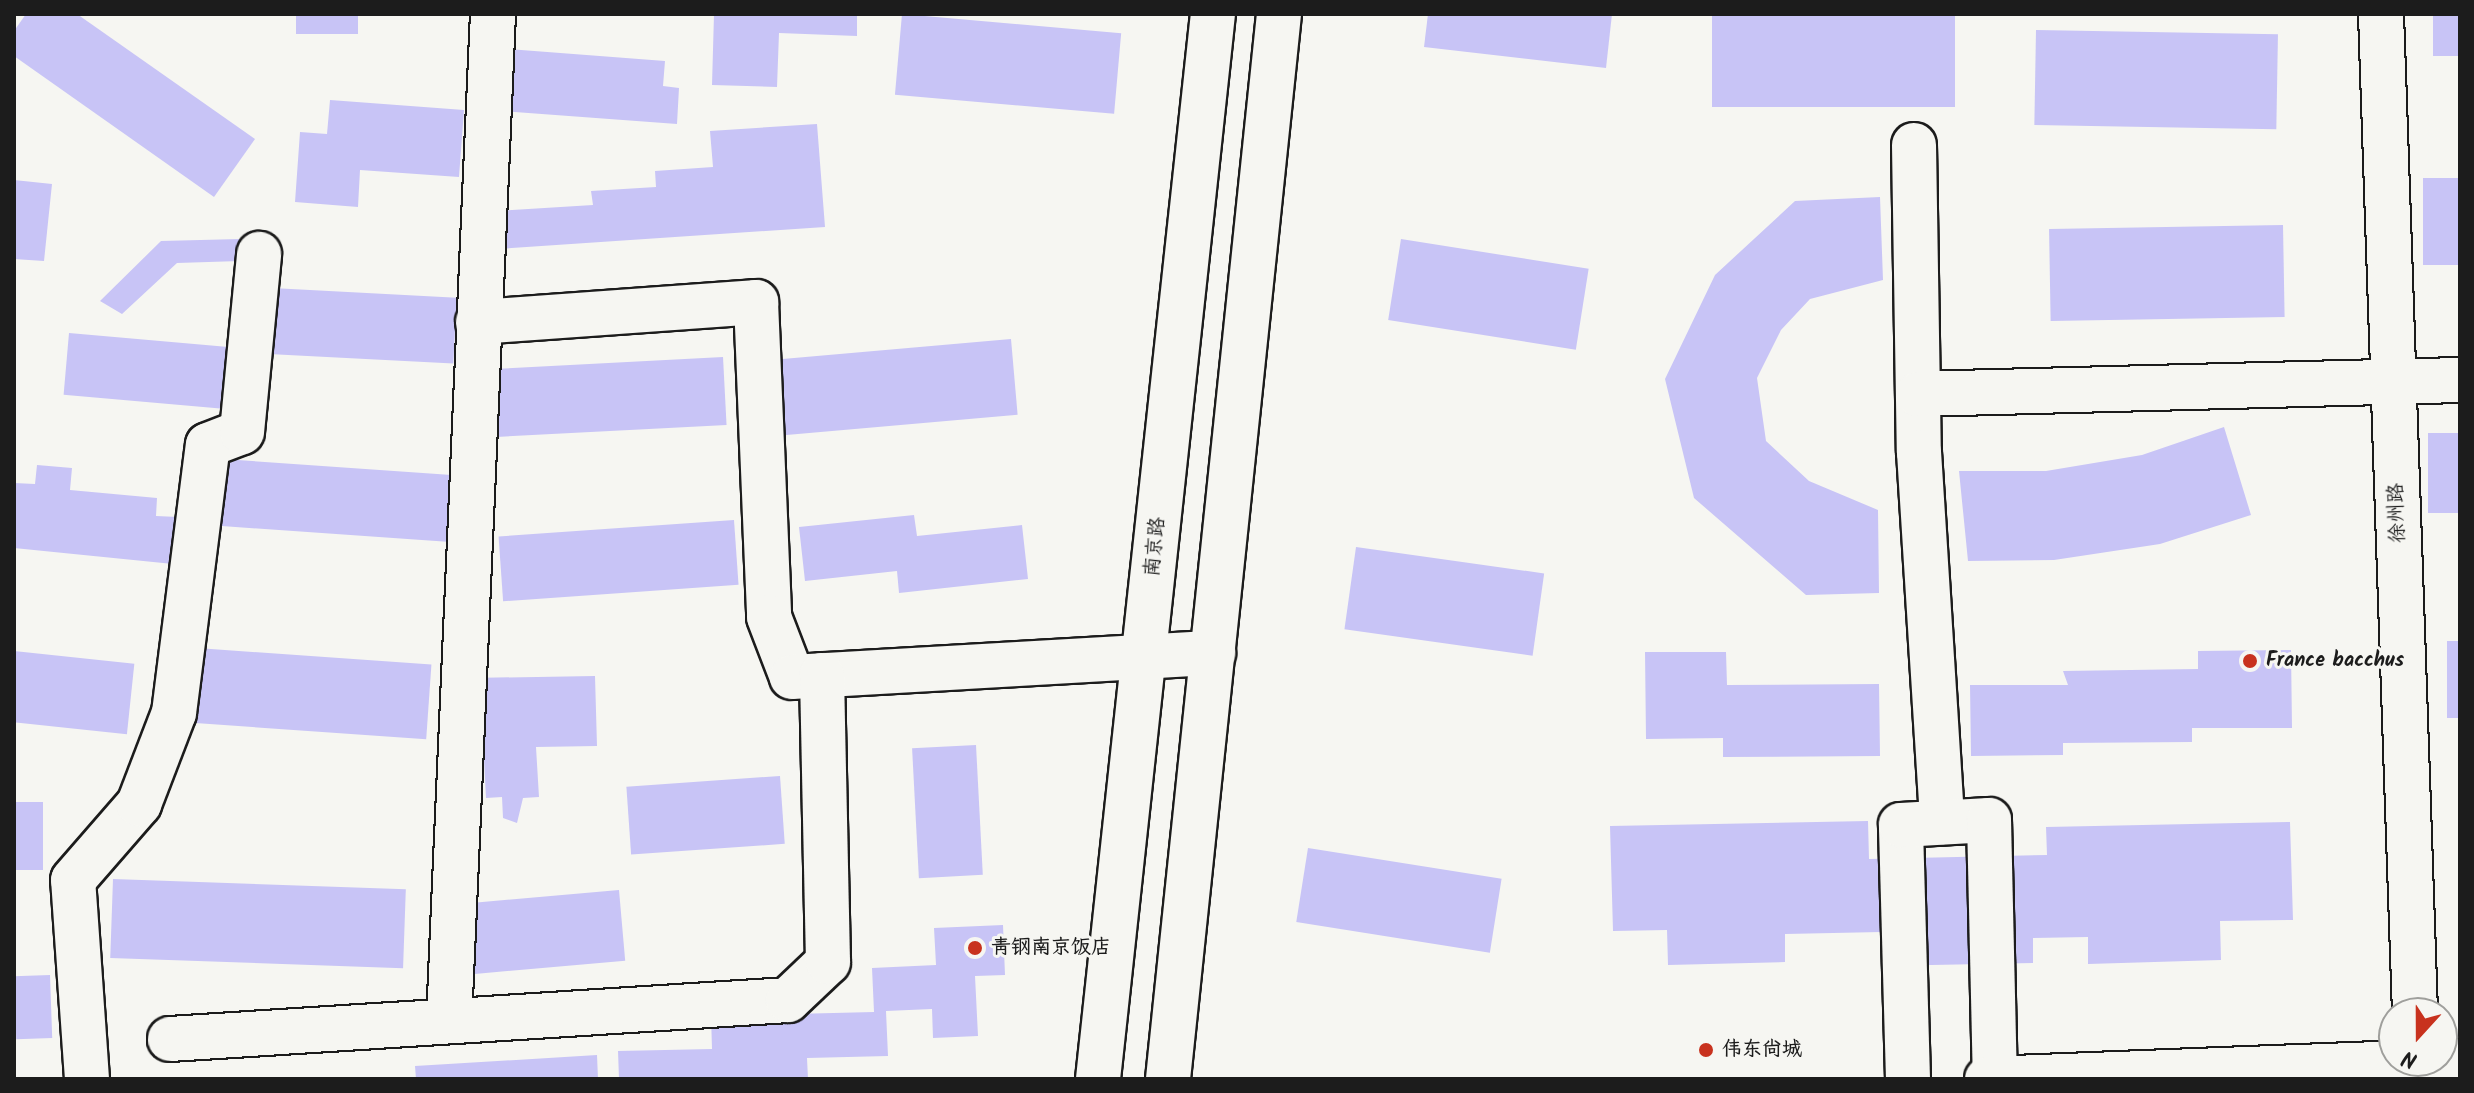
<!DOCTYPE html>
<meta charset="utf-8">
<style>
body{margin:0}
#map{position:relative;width:2474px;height:1093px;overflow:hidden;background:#f6f6f2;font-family:Kalam,"LXGW WenKai TC",sans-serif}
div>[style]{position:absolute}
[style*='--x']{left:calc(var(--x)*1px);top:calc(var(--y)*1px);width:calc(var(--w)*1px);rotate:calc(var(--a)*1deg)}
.building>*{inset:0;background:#c8c4f6;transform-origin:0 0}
.roads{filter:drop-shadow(2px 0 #1c1c1c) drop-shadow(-2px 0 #1c1c1c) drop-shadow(0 2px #1c1c1c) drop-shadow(0 -2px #1c1c1c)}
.minor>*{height:44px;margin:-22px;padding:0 22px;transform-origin:22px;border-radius:22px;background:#f6f6f2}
.major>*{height:44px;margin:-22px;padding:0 22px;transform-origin:22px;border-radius:22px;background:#f6f6f2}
.dots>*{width:22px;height:22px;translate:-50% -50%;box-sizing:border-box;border:4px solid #f6f6f2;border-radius:50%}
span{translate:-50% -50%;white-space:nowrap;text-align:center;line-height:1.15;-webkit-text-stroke:6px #f6f6f2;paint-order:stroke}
.street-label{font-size:20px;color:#1c1c1c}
.poi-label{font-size:20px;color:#1c1c1c;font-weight:700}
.left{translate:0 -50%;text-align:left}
.frame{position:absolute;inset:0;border:16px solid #1c1c1c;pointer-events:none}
.north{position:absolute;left:2378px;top:997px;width:80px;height:80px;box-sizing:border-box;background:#f6f6f2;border:2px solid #9f9f9c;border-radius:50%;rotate:201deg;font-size:22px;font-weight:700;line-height:32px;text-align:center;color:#1c1c1c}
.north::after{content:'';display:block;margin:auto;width:28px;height:36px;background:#c8321e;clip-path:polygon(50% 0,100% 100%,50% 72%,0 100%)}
</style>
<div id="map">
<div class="building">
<i style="clip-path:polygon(26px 14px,77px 14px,255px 139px,214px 197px,14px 56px,14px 31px)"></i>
<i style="left:296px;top:14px;width:62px;height:20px"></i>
<i style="clip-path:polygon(714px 14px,857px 14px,857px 36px,779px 33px,777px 87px,712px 85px)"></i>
<i style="left:902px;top:14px;width:220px;height:81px;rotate:5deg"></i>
<i style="clip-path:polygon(1428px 14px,1612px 14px,1606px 68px,1424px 47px)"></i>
<i style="left:2433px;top:14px;width:27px;height:42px"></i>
<i style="left:1712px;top:16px;width:243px;height:91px"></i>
<i style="left:2036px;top:30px;width:242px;height:95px;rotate:1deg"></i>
<i style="clip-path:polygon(508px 49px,665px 61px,663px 86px,679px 88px,677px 124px,502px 111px)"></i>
<i style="clip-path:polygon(330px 100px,464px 110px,459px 177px,360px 170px,358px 207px,295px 202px,300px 132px,327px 134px)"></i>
<i style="clip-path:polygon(817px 124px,825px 227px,498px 249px,496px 211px,593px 205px,591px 191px,656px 187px,655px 171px,713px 167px,710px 131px)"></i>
<i style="left:2423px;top:178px;width:37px;height:87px"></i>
<i style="clip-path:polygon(14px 180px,52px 184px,44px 261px,14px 259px)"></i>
<i style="clip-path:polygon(1880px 197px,1883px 280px,1810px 299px,1781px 330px,1757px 378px,1766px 441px,1809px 481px,1878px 510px,1879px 593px,1806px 595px,1694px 498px,1665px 379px,1715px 275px,1795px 201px)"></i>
<i style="left:2283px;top:225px;width:92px;height:234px;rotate:89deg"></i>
<i style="clip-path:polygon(240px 239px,240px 261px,177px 263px,122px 314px,100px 301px,161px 241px)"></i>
<i style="left:1401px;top:239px;width:190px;height:82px;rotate:9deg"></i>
<i style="left:272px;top:288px;width:185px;height:66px;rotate:3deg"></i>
<i style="left:69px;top:333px;width:160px;height:62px;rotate:5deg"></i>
<i style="left:1011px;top:339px;width:76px;height:235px;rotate:85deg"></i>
<i style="left:723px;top:357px;width:68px;height:235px;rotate:87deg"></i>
<i style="clip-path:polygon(2224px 427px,2251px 515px,2160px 544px,2054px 560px,1968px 561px,1959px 471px,2046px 471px,2142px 455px)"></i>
<i style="left:2460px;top:433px;width:80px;height:32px;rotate:90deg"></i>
<i style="left:223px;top:459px;width:229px;height:67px;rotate:4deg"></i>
<i style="clip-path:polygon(37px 465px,72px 468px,70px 490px,157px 498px,156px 516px,178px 517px,173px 564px,14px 548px,14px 483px,35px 484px)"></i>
<i style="clip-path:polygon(914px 515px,917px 536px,1022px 525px,1028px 579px,899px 593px,897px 571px,805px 581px,799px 527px)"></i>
<i style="left:734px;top:520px;width:65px;height:236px;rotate:86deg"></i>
<i style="left:1356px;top:547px;width:190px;height:83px;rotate:8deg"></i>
<i style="left:2447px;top:641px;width:13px;height:77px"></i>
<i style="left:197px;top:648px;width:235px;height:75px;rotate:4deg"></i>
<i style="clip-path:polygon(2291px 650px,2292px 728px,2192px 728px,2192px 742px,2063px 743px,2063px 755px,1971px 756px,1970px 685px,2068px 685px,2063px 671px,2198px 669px,2198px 651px)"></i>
<i style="left:14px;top:651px;width:121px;height:71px;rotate:6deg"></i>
<i style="clip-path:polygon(1645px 652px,1726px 652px,1727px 685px,1879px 684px,1880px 756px,1723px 757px,1723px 738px,1646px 739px)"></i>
<i style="clip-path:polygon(595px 676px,597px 746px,536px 747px,539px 797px,523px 798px,517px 823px,503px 818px,502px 797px,486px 798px,482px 720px,470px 678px)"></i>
<i style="left:976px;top:745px;width:130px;height:64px;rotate:87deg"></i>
<i style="left:780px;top:776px;width:68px;height:154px;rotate:86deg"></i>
<i style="left:14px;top:802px;width:29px;height:68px"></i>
<i style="clip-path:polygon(1868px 821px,1869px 859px,2047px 855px,2046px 827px,2290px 822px,2293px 920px,2220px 921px,2221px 960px,2088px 964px,2088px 937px,2033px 938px,2033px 963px,1881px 966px,1881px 932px,1785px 934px,1785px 962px,1668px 965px,1667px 930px,1613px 931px,1610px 826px)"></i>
<i style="left:1308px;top:848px;width:196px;height:75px;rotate:9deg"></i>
<i style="left:113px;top:879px;width:293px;height:79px;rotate:2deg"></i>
<i style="left:619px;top:890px;width:71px;height:151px;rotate:85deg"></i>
<i style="clip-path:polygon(1003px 925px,1005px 975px,975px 976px,978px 1036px,933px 1038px,932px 1009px,886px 1011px,888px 1056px,807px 1058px,808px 1079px,619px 1079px,618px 1051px,712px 1049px,711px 1016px,874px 1012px,872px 968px,936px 965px,934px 928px)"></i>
<i style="left:50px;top:975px;width:63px;height:36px;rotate:88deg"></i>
<i style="clip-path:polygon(597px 1055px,598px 1079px,416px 1079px,415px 1066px)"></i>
</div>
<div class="roads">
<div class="minor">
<i style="--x:2381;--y:14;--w:1000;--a:88.05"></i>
<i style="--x:1914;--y:145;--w:307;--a:89.1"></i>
<i style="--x:1919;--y:452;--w:371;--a:86.4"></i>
<i style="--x:478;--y:322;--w:279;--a:-4.1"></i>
<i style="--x:756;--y:302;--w:315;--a:87.6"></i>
<i style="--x:769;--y:617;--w:64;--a:69"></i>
<i style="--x:792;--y:677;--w:422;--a:-3.3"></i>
<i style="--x:1918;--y:394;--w:542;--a:-1.48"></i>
<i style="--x:449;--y:1021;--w:1008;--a:-87.5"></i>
<i style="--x:170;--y:1039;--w:619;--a:-3.61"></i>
<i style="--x:788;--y:1000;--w:55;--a:-43.5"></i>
<i style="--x:828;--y:962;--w:287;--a:-91.2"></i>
<i style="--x:87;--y:1079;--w:199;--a:-94"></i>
<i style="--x:73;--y:880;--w:101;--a:-49"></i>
<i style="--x:139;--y:804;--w:97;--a:-69"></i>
<i style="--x:174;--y:713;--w:270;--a:-82.8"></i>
<i style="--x:208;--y:445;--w:36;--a:-21"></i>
<i style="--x:242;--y:432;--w:179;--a:-84.5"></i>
<i style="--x:1908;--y:1079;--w:254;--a:-91.6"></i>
<i style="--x:1901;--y:825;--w:88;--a:-3.3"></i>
<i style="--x:1989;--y:820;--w:259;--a:88.7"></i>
<i style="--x:1987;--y:1079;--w:473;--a:-2.2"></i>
</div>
<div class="major">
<i style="--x:1098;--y:1079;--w:1071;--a:-83.84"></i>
<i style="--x:1168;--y:1079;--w:1071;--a:-84.05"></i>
</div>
</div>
<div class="dots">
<i style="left:2250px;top:661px;background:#c8321e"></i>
<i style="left:975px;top:948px;background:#c8321e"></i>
<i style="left:1706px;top:1050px;background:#c8321e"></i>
</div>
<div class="street-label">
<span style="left:2398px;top:513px;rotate:-92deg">徐州路</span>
<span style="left:1156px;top:547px;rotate:-84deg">南京路</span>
</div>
<div class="poi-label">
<span class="left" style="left:2266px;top:661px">France bacchus</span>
<span class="left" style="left:991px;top:948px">青钢南京饭店</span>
<span class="left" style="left:1722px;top:1050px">伟东尚城</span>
</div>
<div class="frame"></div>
<div class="north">N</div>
</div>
